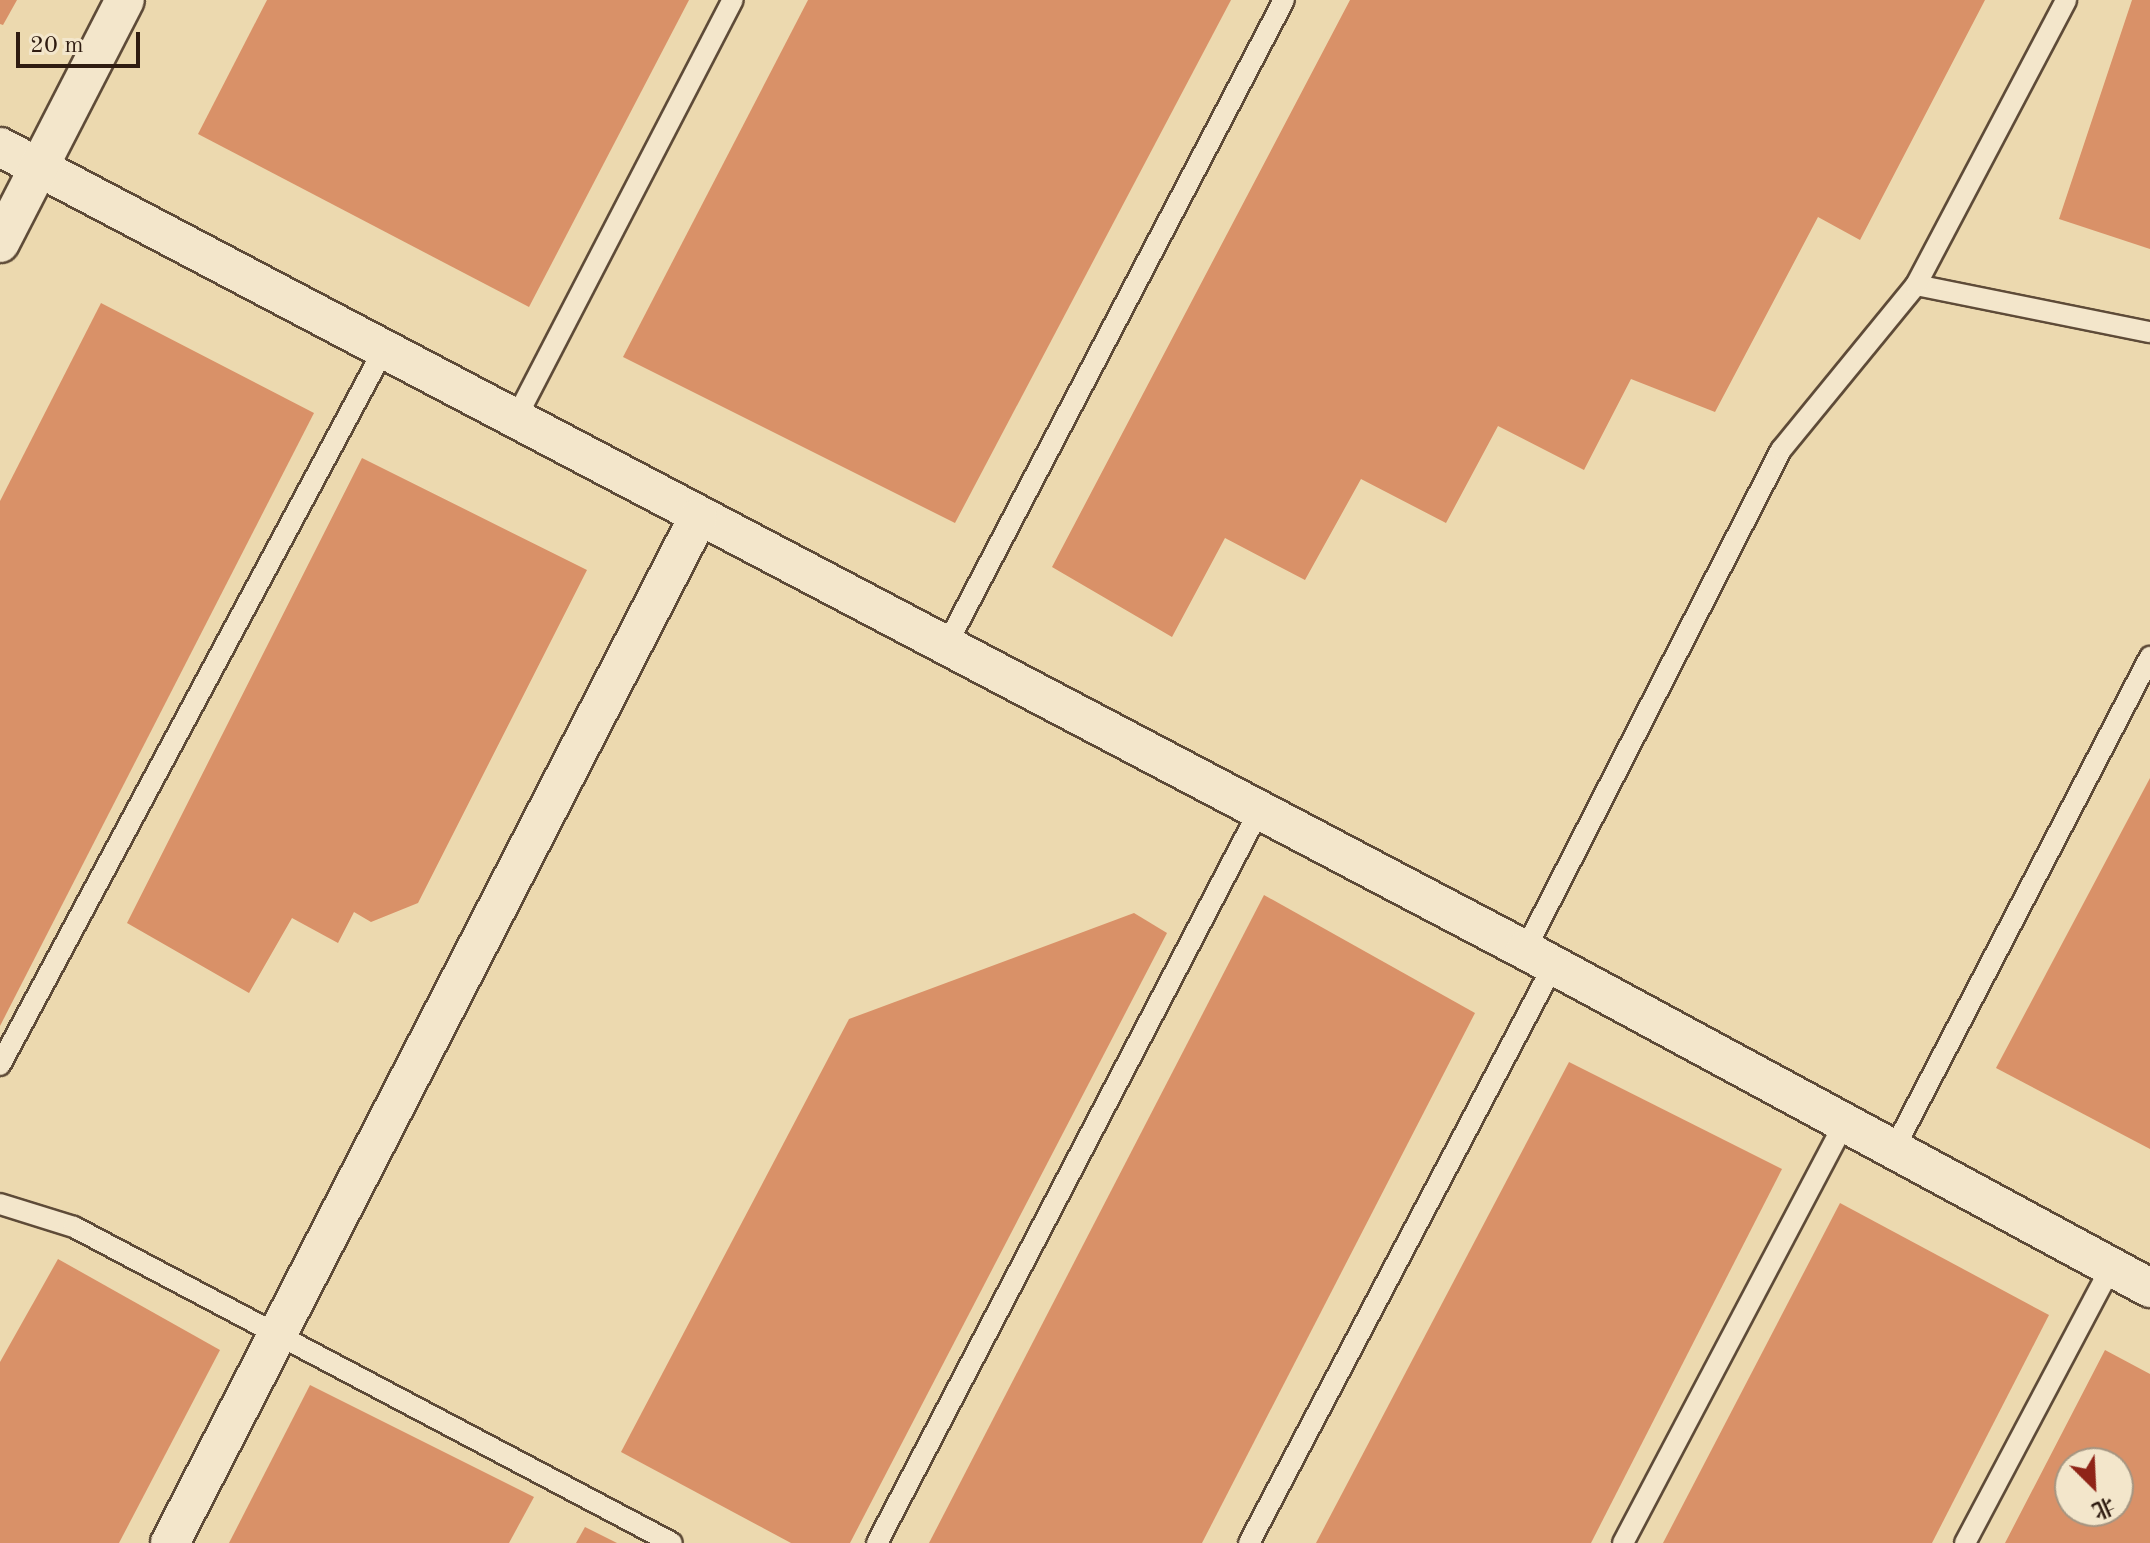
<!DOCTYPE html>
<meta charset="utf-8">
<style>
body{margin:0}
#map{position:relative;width:2150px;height:1543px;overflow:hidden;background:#ecd9af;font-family:"Old Standard TT","Noto Serif SC",serif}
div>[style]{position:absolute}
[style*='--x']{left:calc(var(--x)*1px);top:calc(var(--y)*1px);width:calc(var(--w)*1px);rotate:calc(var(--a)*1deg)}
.building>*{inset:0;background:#d99168}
.roads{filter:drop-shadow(2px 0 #5e4b38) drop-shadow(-2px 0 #5e4b38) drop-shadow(0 2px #5e4b38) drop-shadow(0 -2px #5e4b38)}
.lane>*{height:20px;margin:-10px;padding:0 10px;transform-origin:10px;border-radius:10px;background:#f3e6cb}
.street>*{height:38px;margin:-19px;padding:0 19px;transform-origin:19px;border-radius:19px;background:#f3e6cb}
span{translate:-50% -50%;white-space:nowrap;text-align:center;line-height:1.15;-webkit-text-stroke:6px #f3e6cb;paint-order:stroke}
.north{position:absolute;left:2054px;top:1447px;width:80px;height:80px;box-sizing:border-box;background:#f3e6cb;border:2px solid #a59581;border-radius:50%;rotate:156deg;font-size:22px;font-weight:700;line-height:32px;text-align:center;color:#2f1c11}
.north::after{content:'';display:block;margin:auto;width:28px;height:36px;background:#8f2418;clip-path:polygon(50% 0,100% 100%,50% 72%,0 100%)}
.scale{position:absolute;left:16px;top:32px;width:124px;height:36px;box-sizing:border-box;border:4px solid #2f1c11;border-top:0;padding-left:10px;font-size:24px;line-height:28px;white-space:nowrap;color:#2f1c11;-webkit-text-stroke:6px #f3e6cb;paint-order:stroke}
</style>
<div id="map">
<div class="building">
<i style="clip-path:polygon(0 0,17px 0,3px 25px,0 24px)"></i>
<i style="clip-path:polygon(267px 0,689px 0,529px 307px,198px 134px)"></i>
<i style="clip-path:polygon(808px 0,1231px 0,955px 523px,623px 357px)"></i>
<i style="clip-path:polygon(1350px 0,1985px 0,1860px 240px,1818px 217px,1715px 412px,1631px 379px,1584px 470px,1498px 426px,1446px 523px,1361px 479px,1305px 580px,1225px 538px,1172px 637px,1052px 567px)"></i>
<i style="clip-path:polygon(2132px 0,2150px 0,2150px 249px,2059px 219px)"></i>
<i style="clip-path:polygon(101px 303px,314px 413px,0 1026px,0 501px)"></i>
<i style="clip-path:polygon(362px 458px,587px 570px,418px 903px,371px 922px,354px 912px,338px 943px,292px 918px,249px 993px,127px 923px)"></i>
<i style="clip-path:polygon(2150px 778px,2150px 1149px,1996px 1068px)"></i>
<i style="clip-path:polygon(1264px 895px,1475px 1013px,1202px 1543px,929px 1543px)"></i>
<i style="clip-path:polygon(1134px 913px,1167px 933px,850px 1543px,791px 1543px,621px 1452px,849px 1019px)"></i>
<i style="clip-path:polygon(1569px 1062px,1782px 1169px,1591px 1543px,1316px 1543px)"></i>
<i style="clip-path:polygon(1840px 1203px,2049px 1315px,1932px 1543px,1663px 1543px)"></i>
<i style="clip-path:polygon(58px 1259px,220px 1350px,119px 1543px,0 1543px,0 1362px)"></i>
<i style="clip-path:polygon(evenodd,2105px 1350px,2150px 1374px,2150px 1543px,2005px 1543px,2105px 1350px,2070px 1463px,2118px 1463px,2118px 1511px,2070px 1511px,2070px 1463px)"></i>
<i style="clip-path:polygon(310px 1385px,534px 1497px,509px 1543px,229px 1543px)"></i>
<i style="clip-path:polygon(585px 1527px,617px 1543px,576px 1543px)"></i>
</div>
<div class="roads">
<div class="lane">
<i style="--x:1916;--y:285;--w:239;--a:11.4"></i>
<i style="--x:515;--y:420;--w:473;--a:-62.6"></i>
<i style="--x:946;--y:646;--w:729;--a:-62.38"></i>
<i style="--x:1525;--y:950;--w:562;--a:-62.89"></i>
<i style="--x:1781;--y:450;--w:213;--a:-50.7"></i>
<i style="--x:1916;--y:285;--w:322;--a:-62.2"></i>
<i style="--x:0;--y:1065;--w:810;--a:-61.79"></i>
<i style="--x:1894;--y:1149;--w:555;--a:-62.51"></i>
<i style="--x:0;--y:1204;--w:77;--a:17.3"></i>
<i style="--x:74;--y:1227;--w:676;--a:27.85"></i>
<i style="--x:877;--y:1543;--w:823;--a:-62.44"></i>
<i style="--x:1249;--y:1543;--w:652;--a:-62.22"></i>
<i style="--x:1623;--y:1543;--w:476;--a:-62.2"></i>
<i style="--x:1965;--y:1543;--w:312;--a:-62.1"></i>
</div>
<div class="street">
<i style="--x:0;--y:147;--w:1723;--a:27.77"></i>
<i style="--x:1525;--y:950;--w:711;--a:28.4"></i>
<i style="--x:0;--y:243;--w:273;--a:-62.8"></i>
<i style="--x:170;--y:1543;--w:1153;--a:-62.75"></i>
</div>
</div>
<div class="north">北</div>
<div class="scale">20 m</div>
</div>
